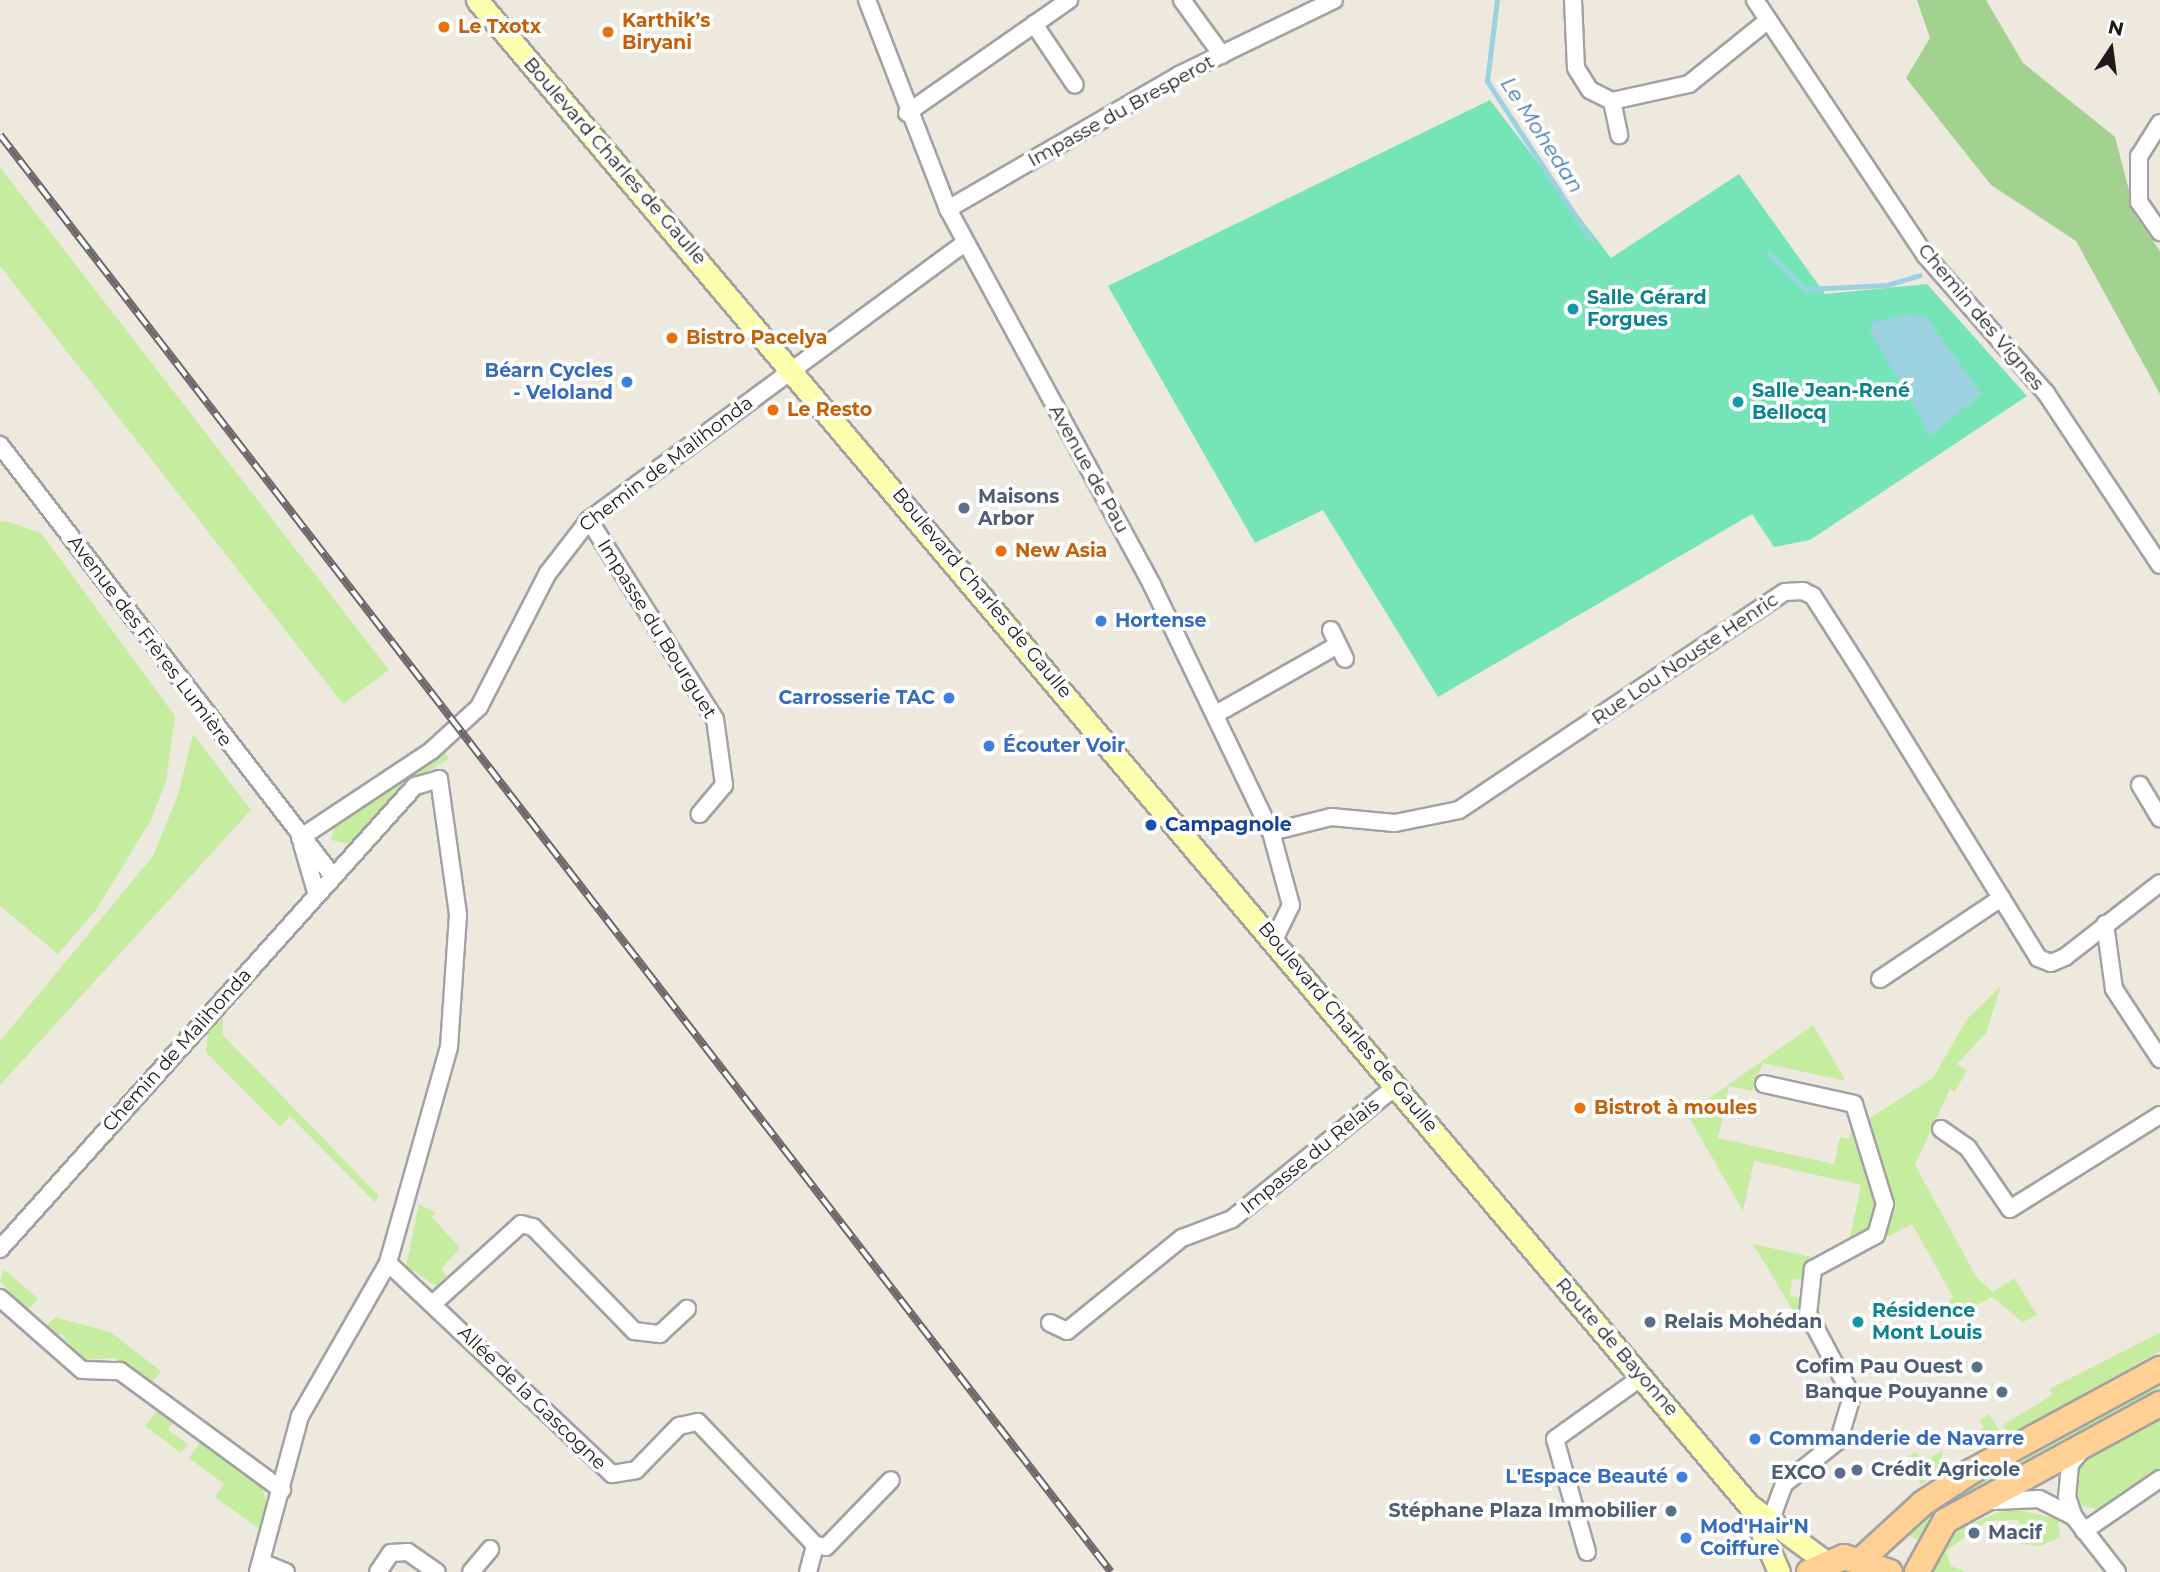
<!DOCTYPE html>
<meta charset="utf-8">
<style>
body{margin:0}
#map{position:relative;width:2160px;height:1572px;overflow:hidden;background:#eee9df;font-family:Montserrat,sans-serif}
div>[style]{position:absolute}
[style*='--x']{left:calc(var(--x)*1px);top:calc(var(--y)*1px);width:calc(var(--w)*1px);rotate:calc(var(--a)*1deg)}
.grass>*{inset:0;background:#c6ed9f}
.forest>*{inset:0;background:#a3d190}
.pitch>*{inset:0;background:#75e5b9}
.water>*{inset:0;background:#9bd1e0}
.stream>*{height:5px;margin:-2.5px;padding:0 2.5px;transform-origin:2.5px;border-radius:2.5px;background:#9bd1e0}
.roads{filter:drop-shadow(2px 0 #a2a2a2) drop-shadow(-2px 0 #a2a2a2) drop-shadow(0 2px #a2a2a2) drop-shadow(0 -2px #a2a2a2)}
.street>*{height:16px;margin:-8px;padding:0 8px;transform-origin:8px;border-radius:8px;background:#fff}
.secondary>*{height:21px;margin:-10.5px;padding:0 10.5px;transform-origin:10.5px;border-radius:10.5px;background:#fbfeac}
.primary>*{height:24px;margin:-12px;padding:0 12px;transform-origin:12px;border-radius:12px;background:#ffd093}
.rail>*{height:8px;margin-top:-4px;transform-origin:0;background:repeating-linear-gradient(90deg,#fff 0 16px,#696969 0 32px);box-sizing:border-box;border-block:2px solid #696969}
.dots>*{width:19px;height:19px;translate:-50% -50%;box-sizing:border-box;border:4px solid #fff;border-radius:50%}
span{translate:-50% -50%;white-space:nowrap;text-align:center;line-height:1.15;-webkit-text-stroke:7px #fff;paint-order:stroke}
.food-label{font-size:19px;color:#c56008;font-weight:700}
.left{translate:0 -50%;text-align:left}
.street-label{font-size:19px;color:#1b1b1b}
.culture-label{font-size:19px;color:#0d838f;font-weight:700}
.shop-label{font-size:19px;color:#366cbe;font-weight:700}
.right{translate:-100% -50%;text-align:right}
.service-label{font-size:19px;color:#4e5e75;font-weight:700}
.transit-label{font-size:19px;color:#164399;font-weight:700}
.water-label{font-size:21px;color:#4179b1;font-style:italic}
.north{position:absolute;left:2076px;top:14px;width:70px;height:70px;-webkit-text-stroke:5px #fff;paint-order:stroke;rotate:13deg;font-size:19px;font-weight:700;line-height:28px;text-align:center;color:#1b1b1b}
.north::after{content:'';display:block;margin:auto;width:24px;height:32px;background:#1b1b1b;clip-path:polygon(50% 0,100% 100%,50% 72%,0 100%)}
</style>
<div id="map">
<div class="grass">
<i style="clip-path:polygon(0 167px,389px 670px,343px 704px,0 266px)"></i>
<i style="clip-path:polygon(6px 521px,41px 533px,175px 716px,166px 781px,151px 820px,96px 910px,58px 954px,0 906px,0 522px)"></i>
<i style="clip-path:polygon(193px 734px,251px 810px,0 1085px,0 1041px,153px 856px,178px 795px)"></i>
<i style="clip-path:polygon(444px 751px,449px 759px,403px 786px,349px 844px,331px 840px,334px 827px)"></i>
<i style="clip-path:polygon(2001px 986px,1986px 1033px,1957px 1064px,1967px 1070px,1955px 1092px,1950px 1089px,1915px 1165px,1977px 1278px,1993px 1292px,2014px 1278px,2037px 1315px,2023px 1322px,1992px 1297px,1945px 1321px,1941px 1313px,1953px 1297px,1912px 1224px,1881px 1240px,1896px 1208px,1865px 1121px,1933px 1078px,1967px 1019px)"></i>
<i style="clip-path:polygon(223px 1017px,223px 1035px,379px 1196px,375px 1202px,290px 1116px,280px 1127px,206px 1052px,208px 1032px)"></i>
<i style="clip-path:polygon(1813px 1025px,1846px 1081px,1763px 1063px,1752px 1091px,1729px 1086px,1718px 1138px,1834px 1164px,1840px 1137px,1849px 1139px,1852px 1127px,1881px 1207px,1874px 1228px,1858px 1238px,1850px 1237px,1861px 1185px,1754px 1161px,1743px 1211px,1687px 1114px)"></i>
<i style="clip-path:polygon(419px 1204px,436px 1213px,432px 1217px,460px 1248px,441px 1269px,447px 1276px,436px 1286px,406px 1266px)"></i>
<i style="clip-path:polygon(1753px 1244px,1817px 1258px,1802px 1280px,1792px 1279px,1790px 1296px,1800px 1298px,1797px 1317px)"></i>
<i style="clip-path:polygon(4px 1269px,38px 1299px,27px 1311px,0 1281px)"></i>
<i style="clip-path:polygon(55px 1317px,110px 1332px,161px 1371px,150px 1385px,115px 1358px,83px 1360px,61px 1334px,57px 1338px,45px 1328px)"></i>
<i style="clip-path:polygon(2160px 1333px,2160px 1351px,2010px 1435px,2003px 1425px,2052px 1395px,2049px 1389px)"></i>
<i style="clip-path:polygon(2160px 1378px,2160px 1394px,1930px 1527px,1920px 1541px,1903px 1532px,1942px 1499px)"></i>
<i style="clip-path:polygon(158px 1409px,174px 1421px,168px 1430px,188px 1444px,181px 1453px,145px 1426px)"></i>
<i style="clip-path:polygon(1989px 1414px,2004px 1438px,1981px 1447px,1962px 1440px,1984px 1428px,1980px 1420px)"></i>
<i style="clip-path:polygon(2160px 1416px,2160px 1469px,2099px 1510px,2080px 1505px,2074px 1473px,2083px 1458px)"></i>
<i style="clip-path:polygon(200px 1442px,262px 1488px,268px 1505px,261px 1530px,215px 1497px,224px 1484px,189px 1458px)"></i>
<i style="clip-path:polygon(1943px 1450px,1940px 1470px,1921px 1485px,1907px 1457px,1916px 1452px,1923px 1462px)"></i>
<i style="clip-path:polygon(2010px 1508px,2058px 1519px,2060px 1537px,2041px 1546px,2024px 1544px,2027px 1532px,2017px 1520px,1987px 1521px,1946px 1551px,1951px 1566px,1966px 1572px,1928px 1572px,1950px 1532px)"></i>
</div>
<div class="forest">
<i style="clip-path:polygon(1917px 0,1986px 0,2023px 63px,2115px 137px,2136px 217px,2160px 251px,2160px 394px,2076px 241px,1991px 185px,1906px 78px,1930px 38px)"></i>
</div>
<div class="pitch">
<i style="clip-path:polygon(1490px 100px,1611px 258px,1739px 174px,1825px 294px,1927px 284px,2027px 396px,1810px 540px,1774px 547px,1752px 514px,1438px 697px,1323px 510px,1255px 543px,1108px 286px)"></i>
</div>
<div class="water">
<i style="clip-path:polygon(1910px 314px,1927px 318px,1981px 394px,1931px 436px,1870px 331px,1873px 322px)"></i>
</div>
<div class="stream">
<i style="--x:1497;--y:0;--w:82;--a:97"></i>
<i style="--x:1487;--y:81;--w:190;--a:56.8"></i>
<i style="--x:1769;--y:254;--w:51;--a:43.4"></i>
<i style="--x:1806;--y:289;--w:81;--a:-2.8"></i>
<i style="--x:1887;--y:285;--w:34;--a:-17"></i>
</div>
<div class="roads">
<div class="street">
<i style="--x:867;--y:0;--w:224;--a:68.8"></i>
<i style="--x:948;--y:209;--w:428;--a:61.5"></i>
<i style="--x:1152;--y:585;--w:274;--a:64.3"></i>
<i style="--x:1271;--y:832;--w:76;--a:74.7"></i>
<i style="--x:1291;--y:905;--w:37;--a:116"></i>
<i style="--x:1182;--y:0;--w:68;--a:54"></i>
<i style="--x:1573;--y:0;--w:68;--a:87.5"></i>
<i style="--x:1576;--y:68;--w:26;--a:58"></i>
<i style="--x:1590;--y:90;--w:25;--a:27"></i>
<i style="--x:1612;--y:101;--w:79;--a:-12.4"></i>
<i style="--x:1689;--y:84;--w:100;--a:-38.9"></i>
<i style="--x:1755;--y:0;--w:308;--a:56.3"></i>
<i style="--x:1926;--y:256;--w:182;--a:48.8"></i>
<i style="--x:2046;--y:393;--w:206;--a:56.5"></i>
<i style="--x:1034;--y:24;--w:73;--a:56.1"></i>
<i style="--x:1612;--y:101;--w:35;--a:78"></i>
<i style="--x:907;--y:113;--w:198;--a:-34.9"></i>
<i style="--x:2160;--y:123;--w:39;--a:122"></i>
<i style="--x:2139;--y:156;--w:46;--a:90"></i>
<i style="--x:2139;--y:202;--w:37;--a:55"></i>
<i style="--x:948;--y:209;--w:267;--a:-30.1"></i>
<i style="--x:1179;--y:75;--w:172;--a:-25.8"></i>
<i style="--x:0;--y:445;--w:543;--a:52.33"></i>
<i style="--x:589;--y:520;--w:236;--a:57.7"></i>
<i style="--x:715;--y:719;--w:67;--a:82.2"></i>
<i style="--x:724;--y:785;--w:38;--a:130"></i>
<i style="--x:1331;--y:630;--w:32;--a:64"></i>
<i style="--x:1216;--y:714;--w:140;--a:-29.5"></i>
<i style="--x:2140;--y:785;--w:39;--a:59"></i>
<i style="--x:1271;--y:832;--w:62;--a:-14"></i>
<i style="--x:1331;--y:817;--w:64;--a:5.4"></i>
<i style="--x:1395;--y:823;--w:65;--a:-11.5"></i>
<i style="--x:1459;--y:810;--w:392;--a:-33.8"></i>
<i style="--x:1785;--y:592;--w:18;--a:-3"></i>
<i style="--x:1803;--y:591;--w:11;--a:27"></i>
<i style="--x:1813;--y:596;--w:83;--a:57.3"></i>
<i style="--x:1858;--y:666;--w:343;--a:58.3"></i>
<i style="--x:2038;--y:958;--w:14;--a:21"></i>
<i style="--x:2051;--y:963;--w:15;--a:-23"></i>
<i style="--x:2065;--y:957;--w:120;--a:-37.9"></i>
<i style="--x:300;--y:838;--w:157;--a:-33.6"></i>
<i style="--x:431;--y:751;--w:65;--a:-42.5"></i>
<i style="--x:479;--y:707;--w:151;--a:-62.8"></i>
<i style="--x:548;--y:573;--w:67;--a:-52.3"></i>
<i style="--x:589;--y:520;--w:467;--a:-36.4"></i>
<i style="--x:302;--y:844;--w:50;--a:73.7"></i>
<i style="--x:2105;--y:924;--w:66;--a:82.1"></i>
<i style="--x:2114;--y:989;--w:84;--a:56.7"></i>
<i style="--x:1880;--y:979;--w:146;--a:-33.8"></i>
<i style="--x:1764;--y:1084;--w:92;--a:12.5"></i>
<i style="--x:1854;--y:1104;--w:105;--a:72.8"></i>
<i style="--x:1885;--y:1204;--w:32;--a:106"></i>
<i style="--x:1876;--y:1235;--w:72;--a:151.6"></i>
<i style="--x:1813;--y:1269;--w:45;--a:96.3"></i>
<i style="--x:1808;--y:1314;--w:93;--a:61.8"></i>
<i style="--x:1852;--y:1396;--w:46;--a:106.5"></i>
<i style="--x:1839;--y:1440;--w:70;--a:141.3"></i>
<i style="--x:1784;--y:1484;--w:40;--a:110.2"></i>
<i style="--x:1941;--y:1129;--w:33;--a:35"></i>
<i style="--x:1968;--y:1148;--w:74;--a:55.5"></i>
<i style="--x:2010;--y:1209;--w:177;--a:-32.1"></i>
<i style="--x:0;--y:1249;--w:622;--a:-48.13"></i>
<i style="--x:415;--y:786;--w:25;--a:-16"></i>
<i style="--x:439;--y:779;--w:137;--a:82"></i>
<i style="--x:458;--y:915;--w:132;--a:93.9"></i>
<i style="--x:449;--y:1047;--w:224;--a:105.8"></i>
<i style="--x:388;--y:1263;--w:177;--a:119.9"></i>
<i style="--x:300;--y:1416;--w:162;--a:105.1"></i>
<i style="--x:388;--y:1263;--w:308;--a:43.3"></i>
<i style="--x:612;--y:1474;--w:24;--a:-9"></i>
<i style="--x:636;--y:1470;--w:62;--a:-45.7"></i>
<i style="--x:679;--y:1426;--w:19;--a:-12"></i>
<i style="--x:698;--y:1422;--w:170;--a:46.4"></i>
<i style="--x:815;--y:1545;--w:11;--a:10"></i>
<i style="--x:826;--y:1547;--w:93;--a:-45.9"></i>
<i style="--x:0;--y:1298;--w:109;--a:41.3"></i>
<i style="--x:82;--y:1370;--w:38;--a:2"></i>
<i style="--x:120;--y:1371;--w:201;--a:36.3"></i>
<i style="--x:435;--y:1302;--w:116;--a:-42.2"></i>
<i style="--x:521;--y:1224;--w:12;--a:14"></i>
<i style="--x:533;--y:1227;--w:145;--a:45.8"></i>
<i style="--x:634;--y:1331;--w:26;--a:7"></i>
<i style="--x:660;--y:1334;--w:37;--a:-43"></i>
<i style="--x:1050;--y:1323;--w:19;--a:25"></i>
<i style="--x:1067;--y:1331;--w:148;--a:-39"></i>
<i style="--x:1182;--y:1238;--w:53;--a:-20.8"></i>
<i style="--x:1232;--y:1219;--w:211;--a:-39"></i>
<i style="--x:2081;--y:1451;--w:17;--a:130"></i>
<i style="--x:2070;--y:1464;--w:33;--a:95"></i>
<i style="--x:2067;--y:1497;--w:21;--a:71"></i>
<i style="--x:2074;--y:1517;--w:70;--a:52"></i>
<i style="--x:1994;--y:1501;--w:45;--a:-2.5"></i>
<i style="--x:2039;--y:1499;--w:39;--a:27"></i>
<i style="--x:2084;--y:1531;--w:92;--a:-34.4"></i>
<i style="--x:1587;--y:1552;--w:117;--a:-105.8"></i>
<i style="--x:1555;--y:1439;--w:108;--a:-35.6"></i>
<i style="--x:261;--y:1562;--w:27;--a:22"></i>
<i style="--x:378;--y:1572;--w:23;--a:-56"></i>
<i style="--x:391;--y:1553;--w:17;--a:-3"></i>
<i style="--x:408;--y:1552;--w:35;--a:35"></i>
<i style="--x:471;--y:1572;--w:30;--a:-50"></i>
<i style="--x:808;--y:1572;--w:28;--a:-75"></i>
</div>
<div class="secondary">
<i style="--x:477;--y:0;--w:1971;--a:49.8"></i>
<i style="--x:1749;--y:1505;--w:96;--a:36.5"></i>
<i style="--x:1752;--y:1510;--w:68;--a:66.5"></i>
</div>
<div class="primary">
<i style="--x:1863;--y:1558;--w:81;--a:-42.5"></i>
<i style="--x:1923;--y:1503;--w:59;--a:-33.1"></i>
<i style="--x:1972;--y:1471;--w:214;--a:-28.5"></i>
<i style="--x:1809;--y:1572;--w:38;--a:-23"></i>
<i style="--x:1844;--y:1557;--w:48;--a:18.1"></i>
<i style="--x:1917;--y:1572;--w:58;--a:-61.2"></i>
<i style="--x:1945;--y:1521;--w:245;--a:-28.6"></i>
</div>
</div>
<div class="rail">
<i style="--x:0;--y:135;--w:1816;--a:52.29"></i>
</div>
<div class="dots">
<i style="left:444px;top:27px;background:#e8710a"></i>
<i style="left:608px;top:32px;background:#e8710a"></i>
<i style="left:1573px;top:309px;background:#0f9aa8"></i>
<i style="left:672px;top:338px;background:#e8710a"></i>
<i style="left:627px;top:382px;background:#3f7fe0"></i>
<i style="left:1738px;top:402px;background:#0f9aa8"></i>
<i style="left:773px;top:410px;background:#e8710a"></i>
<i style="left:964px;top:508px;background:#5c6f8a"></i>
<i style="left:1001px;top:551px;background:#e8710a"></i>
<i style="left:1101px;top:621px;background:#3f7fe0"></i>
<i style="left:949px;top:698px;background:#3f7fe0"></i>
<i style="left:989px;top:746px;background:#3f7fe0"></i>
<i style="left:1151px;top:825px;background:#1a4fb4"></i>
<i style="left:1580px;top:1108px;background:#e8710a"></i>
<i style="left:1650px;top:1322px;background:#5c6f8a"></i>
<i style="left:1858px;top:1322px;background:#0f9aa8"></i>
<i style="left:1977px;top:1367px;background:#5c6f8a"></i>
<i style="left:2002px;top:1392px;background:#5c6f8a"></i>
<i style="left:1755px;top:1439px;background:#3f7fe0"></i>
<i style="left:1857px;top:1470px;background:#5c6f8a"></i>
<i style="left:1840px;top:1473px;background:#5c6f8a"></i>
<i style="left:1682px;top:1477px;background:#3f7fe0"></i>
<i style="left:1671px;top:1511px;background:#5c6f8a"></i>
<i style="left:1974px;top:1533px;background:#5c6f8a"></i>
<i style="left:1686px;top:1538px;background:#3f7fe0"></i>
</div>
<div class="food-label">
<span class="left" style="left:622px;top:32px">Karthik’s<br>Biryani</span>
<span class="left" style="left:458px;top:27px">Le Txotx</span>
<span class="left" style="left:686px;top:338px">Bistro Pacelya</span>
<span class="left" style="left:787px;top:410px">Le Resto</span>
<span class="left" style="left:1015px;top:551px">New Asia</span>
<span class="left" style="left:1594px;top:1108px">Bistrot à moules</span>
</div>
<div class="street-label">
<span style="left:1121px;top:111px;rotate:-29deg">Impasse du Bresperot</span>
<span style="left:615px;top:161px;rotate:49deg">Boulevard Charles de Gaulle</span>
<span style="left:1981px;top:317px;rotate:50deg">Chemin des Vignes</span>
<span style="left:666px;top:464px;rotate:-37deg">Chemin de Malihonda</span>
<span style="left:1089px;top:469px;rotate:61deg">Avenue de Pau</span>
<span style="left:982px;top:593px;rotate:50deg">Boulevard Charles de Gaulle</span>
<span style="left:657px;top:629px;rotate:58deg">Impasse du Bourguet</span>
<span style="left:150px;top:641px;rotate:53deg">Avenue des Frères Lumière</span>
<span style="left:1685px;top:659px;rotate:-34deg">Rue Lou Nouste Henric</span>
<span style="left:1348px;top:1027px;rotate:50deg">Boulevard Charles de Gaulle</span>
<span style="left:177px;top:1050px;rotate:-48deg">Chemin de Malihonda</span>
<span style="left:1310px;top:1156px;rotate:-39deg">Impasse du Relais</span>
<span style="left:1617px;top:1347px;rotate:49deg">Route de Bayonne</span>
<span style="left:532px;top:1398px;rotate:44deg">Allée de la Gascogne</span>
</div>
<div class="culture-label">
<span class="left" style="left:1587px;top:309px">Salle Gérard<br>Forgues</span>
<span class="left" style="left:1752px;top:402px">Salle Jean-René<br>Bellocq</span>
<span class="left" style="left:1872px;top:1322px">Résidence<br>Mont Louis</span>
</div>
<div class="shop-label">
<span class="right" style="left:613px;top:382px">Béarn Cycles<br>- Veloland</span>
<span class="left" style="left:1115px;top:621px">Hortense</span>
<span class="right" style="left:935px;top:698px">Carrosserie TAC</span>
<span class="left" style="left:1003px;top:746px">Écouter Voir</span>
<span class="left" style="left:1769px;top:1439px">Commanderie de Navarre</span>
<span class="right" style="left:1668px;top:1477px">L'Espace Beauté</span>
<span class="left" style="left:1700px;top:1538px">Mod'Hair'N<br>Coiffure</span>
</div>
<div class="service-label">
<span class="left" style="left:978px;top:508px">Maisons<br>Arbor</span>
<span class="left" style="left:1664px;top:1322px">Relais Mohédan</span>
<span class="right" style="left:1963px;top:1367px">Cofim Pau Ouest</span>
<span class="right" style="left:1988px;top:1392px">Banque Pouyanne</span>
<span class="left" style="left:1871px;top:1470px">Crédit Agricole</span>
<span class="right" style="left:1826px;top:1473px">EXCO</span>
<span class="right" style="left:1657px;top:1511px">Stéphane Plaza Immobilier</span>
<span class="left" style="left:1988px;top:1533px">Macif</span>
</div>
<div class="transit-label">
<span class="left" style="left:1165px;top:825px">Campagnole</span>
</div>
<div class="water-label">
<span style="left:1542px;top:135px;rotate:57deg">Le Mohedan</span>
</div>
<div class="north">N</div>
</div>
